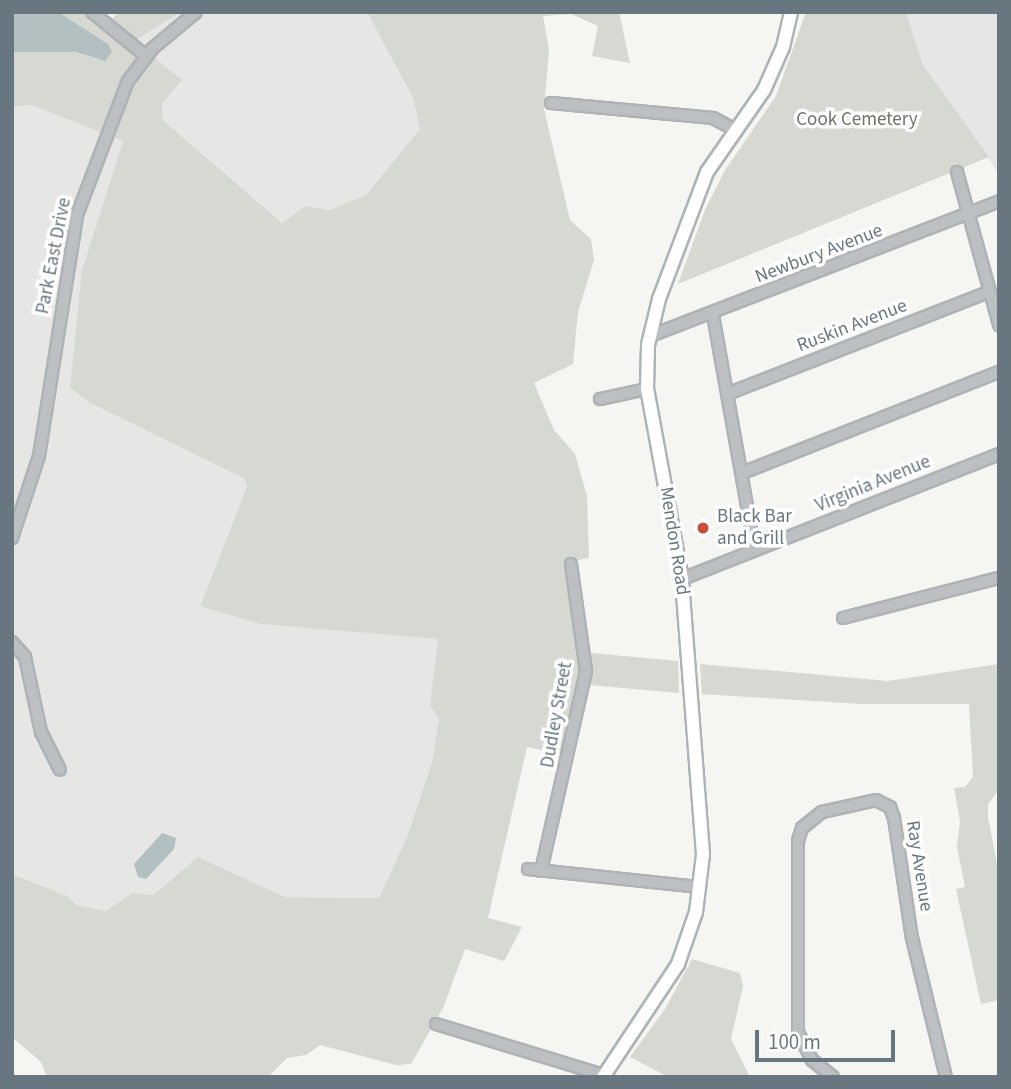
<!DOCTYPE html>
<style>
body{margin:0}
#map{position:relative;width:1011px;height:1089px;overflow:hidden;background:#f5f5f2;font-family:"Source Sans 3",sans-serif}
div>[style]{position:absolute}
[style*='--x']{left:calc(var(--x)*1px);top:calc(var(--y)*1px);width:calc(var(--w)*1px);rotate:calc(var(--a)*1deg)}
.built>*{inset:0;background:#e6e6e5}
.green>*{inset:0;background:#d5d9d2}
.water>*{inset:0;background:#b3c0c2}
.roads{filter:drop-shadow(2px 0 #aeb3b5) drop-shadow(-2px 0 #aeb3b5) drop-shadow(0 2px #aeb3b5) drop-shadow(0 -2px #aeb3b5)}
.minor>*{height:10px;margin:-5px;padding:0 5px;transform-origin:5px;border-radius:5px;background:#bcc0c3}
.major>*{height:12px;margin:-6px;padding:0 6px;transform-origin:6px;border-radius:6px;background:#fff}
.dots>*{width:19px;height:19px;translate:-50% -50%;box-sizing:border-box;border:4px solid #fff;border-radius:50%}
span{translate:-50% -50%;white-space:nowrap;text-align:center;line-height:1.15;-webkit-text-stroke:7px #fff;paint-order:stroke}
.park-label{font-size:19px;color:#6b7766}
.street-label{font-size:19px;color:#68777f}
.poi-label{font-size:19px;color:#68777f}
.left{translate:0 -50%;text-align:left}
.frame{position:absolute;inset:0;border:14px solid #68777f;pointer-events:none}
.scale{position:absolute;left:755px;top:1030px;width:140px;height:32px;box-sizing:border-box;border:4px solid #68777f;border-top:0;padding-left:9px;font-size:21px;line-height:24px;white-space:nowrap;color:#68777f;-webkit-text-stroke:5px #fff;paint-order:stroke}
</style>
<div id="map">
<div class="built">
<i style="clip-path:polygon(181px 12px,367px 12px,413px 98px,420px 129px,366px 195px,329px 210px,305px 207px,282px 223px,163px 120px,162px 104px,182px 80px,133px 41px)"></i>
<i style="clip-path:polygon(906px 12px,999px 12px,999px 174px,923px 65px)"></i>
<i style="clip-path:polygon(31px 105px,123px 141px,82px 270px,93px 405px,245px 479px,247px 486px,200px 605px,260px 624px,439px 639px,430px 706px,439px 719px,432px 762px,407px 837px,379px 898px,285px 897px,198px 857px,153px 895px,132px 893px,106px 911px,76px 905px,69px 897px,12px 874px,12px 107px)"></i>
</div>
<div class="green">
<i style="clip-path:polygon(58px 12px,99px 12px,110px 22px,118px 12px,181px 12px,134px 41px,182px 80px,162px 104px,163px 120px,282px 223px,305px 206px,329px 210px,366px 195px,420px 129px,413px 98px,367px 12px,619px 12px,630px 63px,592px 56px,598px 26px,571px 14px,543px 16px,549px 50px,544px 109px,570px 220px,591px 239px,594px 260px,578px 312px,573px 364px,534px 383px,554px 430px,575px 454px,587px 496px,589px 558px,564px 562px,580px 652px,678px 661px,679px 693px,578px 684px,565px 755px,527px 747px,488px 918px,522px 927px,504px 961px,465px 949px,443px 1008px,411px 1064px,396px 1065px,320px 1045px,306px 1055px,287px 1058px,268px 1077px,47px 1077px,41px 1062px,12px 1037px,12px 874px,69px 897px,76px 905px,106px 911px,132px 893px,153px 895px,198px 857px,285px 897px,379px 898px,407px 837px,432px 762px,439px 719px,430px 706px,438px 639px,260px 624px,200px 606px,247px 486px,245px 479px,92px 404px,70px 388px,82px 270px,123px 141px,31px 105px,12px 107px,12px 52px,75px 52px,100px 60px)"></i>
<i style="clip-path:polygon(806px 12px,906px 12px,923px 65px,989px 157px,678px 284px,705px 210px,725px 170px,776px 96px)"></i>
<i style="clip-path:polygon(700px 664px,888px 681px,999px 664px,999px 790px,988px 804px,988px 817px,999px 874px,999px 1000px,981px 1004px,956px 889px,965px 887px,957px 847px,960px 821px,954px 788px,965px 787px,973px 777px,969px 704px,862px 704px,702px 694px)"></i>
<i style="clip-path:polygon(692px 959px,740px 973px,743px 986px,731px 1039px,750px 1077px,668px 1077px,630px 1057px,665px 1009px)"></i>
</div>
<div class="water">
<i style="clip-path:polygon(12px 12px,58px 12px,108px 44px,112px 52px,105px 61px,75px 52px,12px 52px)"></i>
<i style="clip-path:polygon(162px 833px,176px 838px,174px 849px,146px 879px,138px 877px,134px 864px)"></i>
</div>
<div class="roads">
<div class="minor">
<i style="--x:92;--y:12;--w:70;--a:39.2"></i>
<i style="--x:551;--y:103;--w:163;--a:5.3"></i>
<i style="--x:713;--y:118;--w:27;--a:28"></i>
<i style="--x:957;--y:172;--w:159;--a:74.6"></i>
<i style="--x:713;--y:315;--w:239;--a:79.9"></i>
<i style="--x:650;--y:336;--w:374;--a:-21.1"></i>
<i style="--x:727;--y:394;--w:281;--a:-21.3"></i>
<i style="--x:600;--y:399;--w:48;--a:-12"></i>
<i style="--x:742;--y:473;--w:276;--a:-21.5"></i>
<i style="--x:12;--y:538;--w:86;--a:-71.8"></i>
<i style="--x:39;--y:456;--w:244;--a:-81"></i>
<i style="--x:77;--y:215;--w:143;--a:-69.2"></i>
<i style="--x:128;--y:81;--w:41;--a:-52.9"></i>
<i style="--x:153;--y:48;--w:56;--a:-39.9"></i>
<i style="--x:682;--y:579;--w:341;--a:-21.5"></i>
<i style="--x:843;--y:618;--w:161;--a:-14.4"></i>
<i style="--x:12;--y:642;--w:20;--a:49"></i>
<i style="--x:25;--y:657;--w:77;--a:78"></i>
<i style="--x:41;--y:732;--w:42;--a:63.4"></i>
<i style="--x:528;--y:869;--w:173;--a:6"></i>
<i style="--x:541;--y:871;--w:205;--a:-77.3"></i>
<i style="--x:586;--y:671;--w:108;--a:-98"></i>
<i style="--x:436;--y:1024;--w:176;--a:16.9"></i>
<i style="--x:833;--y:1077;--w:27;--a:-141"></i>
<i style="--x:812;--y:1060;--w:30;--a:-117"></i>
<i style="--x:798;--y:1033;--w:192;--a:-90"></i>
<i style="--x:798;--y:841;--w:14;--a:-73"></i>
<i style="--x:802;--y:828;--w:26;--a:-39"></i>
<i style="--x:822;--y:812;--w:55;--a:-12.5"></i>
<i style="--x:876;--y:800;--w:16;--a:27"></i>
<i style="--x:890;--y:807;--w:12;--a:70"></i>
<i style="--x:894;--y:818;--w:121;--a:81.5"></i>
<i style="--x:912;--y:938;--w:143;--a:76.3"></i>
</div>
<div class="major">
<i style="--x:603;--y:1077;--w:136;--a:-56.4"></i>
<i style="--x:678;--y:964;--w:55;--a:-70.9"></i>
<i style="--x:696;--y:912;--w:58;--a:-83.1"></i>
<i style="--x:703;--y:854;--w:276;--a:-94.4"></i>
<i style="--x:682;--y:579;--w:193;--a:-100.4"></i>
<i style="--x:647;--y:389;--w:44;--a:-88.7"></i>
<i style="--x:648;--y:345;--w:47;--a:-76.6"></i>
<i style="--x:659;--y:299;--w:136;--a:-69.3"></i>
<i style="--x:707;--y:172;--w:100;--a:-55.2"></i>
<i style="--x:764;--y:90;--w:47;--a:-66.2"></i>
<i style="--x:783;--y:47;--w:36;--a:-77"></i>
</div>
</div>
<div class="dots">
<i style="left:703px;top:528px;background:#cd4d3a"></i>
</div>
<div class="park-label">
<span style="left:857px;top:120px">Cook Cemetery</span>
</div>
<div class="street-label">
<span style="left:819px;top:254px;rotate:-21deg">Newbury Avenue</span>
<span style="left:54px;top:256px;rotate:-79deg">Park East Drive</span>
<span style="left:852px;top:326px;rotate:-21deg">Ruskin Avenue</span>
<span style="left:873px;top:484px;rotate:-22deg">Virginia Avenue</span>
<span style="left:674px;top:541px;rotate:81deg">Mendon Road</span>
<span style="left:557px;top:715px;rotate:-80deg">Dudley Street</span>
<span style="left:919px;top:866px;rotate:81deg">Ray Avenue</span>
</div>
<div class="poi-label">
<span class="left" style="left:717px;top:528px">Black Bar<br>and Grill</span>
</div>
<div class="frame"></div>
<div class="scale">100 m</div>
</div>
